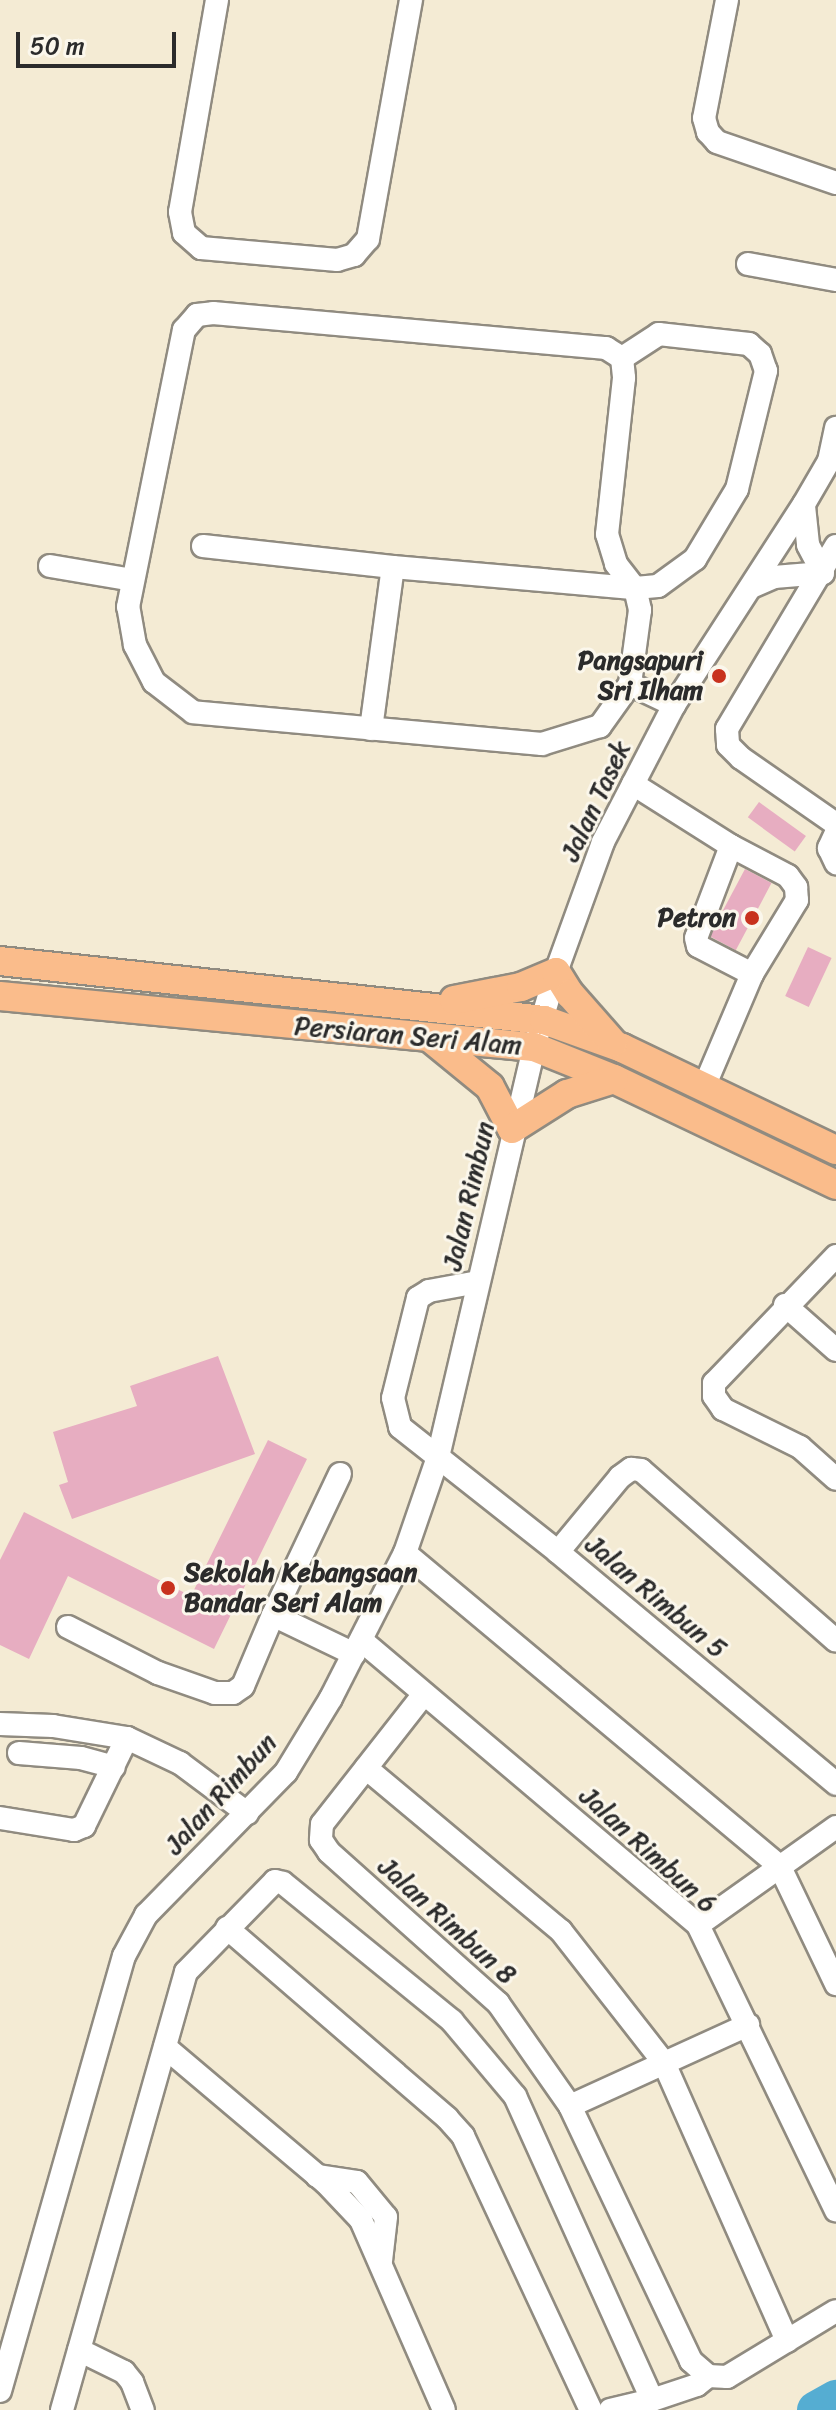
<!DOCTYPE html>
<style>
body{margin:0}
#map{position:relative;width:836px;height:2410px;overflow:hidden;background:#f4ebd4;font-family:Sriracha,sans-serif}
div>[style]{position:absolute}
[style*='--x']{left:calc(var(--x)*1px);top:calc(var(--y)*1px);width:calc(var(--w)*1px);rotate:calc(var(--a)*1deg)}
.river>*{height:38px;margin:-19px;padding:0 19px;transform-origin:19px;border-radius:19px;background:#55add2}
.building>*{inset:0;background:#e7adc1;transform-origin:0 0}
.roads{filter:drop-shadow(2px 0 #908b80) drop-shadow(-2px 0 #908b80) drop-shadow(0 2px #908b80) drop-shadow(0 -2px #908b80)}
.minor>*{height:22px;margin:-11px;padding:0 11px;transform-origin:11px;border-radius:11px;background:#fff}
.major>*{height:28px;margin:-14px;padding:0 14px;transform-origin:14px;border-radius:14px;background:#fabc8b}
.dots>*{width:22px;height:22px;translate:-50% -50%;box-sizing:border-box;border:4px solid #fbf7ec;border-radius:50%}
span{translate:-50% -50%;white-space:nowrap;text-align:center;line-height:1.15;-webkit-text-stroke:6px #fbf7ec;paint-order:stroke}
.poi-label{font-size:26px;color:#2b2b2b;font-weight:700}
.right{translate:-100% -50%;text-align:right}
.left{translate:0 -50%;text-align:left}
.street-label{font-size:26px;color:#2b2b2b}
.scale{position:absolute;left:16px;top:32px;width:160px;height:36px;box-sizing:border-box;border:4px solid #2b2b2b;border-top:0;padding-left:10px;font-size:24px;line-height:28px;white-space:nowrap;color:#2b2b2b;-webkit-text-stroke:6px #fbf7ec;paint-order:stroke}
</style>
<div id="map">
<div class="river">
<i style="--x:816;--y:2410;--w:23;--a:-29"></i>
</div>
<div class="building">
<i style="left:759px;top:802px;width:58px;height:19px;rotate:36deg"></i>
<i style="left:745px;top:869px;width:30px;height:76px;rotate:28deg"></i>
<i style="left:808px;top:947px;width:26px;height:54px;rotate:25deg"></i>
<i style="clip-path:polygon(218px 1356px,255px 1454px,72px 1519px,59px 1485px,68px 1482px,53px 1432px,137px 1406px,130px 1386px)"></i>
<i style="clip-path:polygon(268px 1440px,307px 1459px,214px 1649px,68px 1576px,29px 1659px,0 1645px,0 1560px,24px 1512px,191px 1596px)"></i>
</div>
<div class="roads">
<div class="minor">
<i style="--x:217;--y:0;--w:215;--a:99.9"></i>
<i style="--x:180;--y:212;--w:21;--a:79"></i>
<i style="--x:184;--y:233;--w:23;--a:41"></i>
<i style="--x:201;--y:248;--w:137;--a:5"></i>
<i style="--x:337;--y:260;--w:18;--a:-16"></i>
<i style="--x:354;--y:255;--w:21;--a:-49"></i>
<i style="--x:368;--y:239;--w:243;--a:-79.8"></i>
<i style="--x:727;--y:0;--w:120;--a:101"></i>
<i style="--x:704;--y:118;--w:15;--a:74"></i>
<i style="--x:708;--y:132;--w:13;--a:48"></i>
<i style="--x:717;--y:142;--w:126;--a:19"></i>
<i style="--x:748;--y:264;--w:89;--a:10.3"></i>
<i style="--x:804;--y:506;--w:39;--a:84"></i>
<i style="--x:808;--y:545;--w:32;--a:62"></i>
<i style="--x:203;--y:546;--w:191;--a:6.3"></i>
<i style="--x:393;--y:567;--w:243;--a:5"></i>
<i style="--x:635;--y:588;--w:23;--a:-5"></i>
<i style="--x:658;--y:586;--w:46;--a:-36.1"></i>
<i style="--x:695;--y:559;--w:82;--a:-59"></i>
<i style="--x:737;--y:489;--w:122;--a:-76.2"></i>
<i style="--x:766;--y:371;--w:18;--a:-109"></i>
<i style="--x:760;--y:354;--w:15;--a:-138"></i>
<i style="--x:749;--y:344;--w:91;--a:-173.7"></i>
<i style="--x:659;--y:334;--w:44;--a:147"></i>
<i style="--x:836;--y:546;--w:213;--a:120.8"></i>
<i style="--x:727;--y:729;--w:16;--a:86"></i>
<i style="--x:728;--y:745;--w:18;--a:45"></i>
<i style="--x:741;--y:758;--w:116;--a:34.8"></i>
<i style="--x:50;--y:566;--w:84;--a:9.6"></i>
<i style="--x:751;--y:587;--w:25;--a:-23"></i>
<i style="--x:774;--y:577;--w:49;--a:-4.7"></i>
<i style="--x:630;--y:684;--w:52;--a:125.5"></i>
<i style="--x:600;--y:726;--w:61;--a:162.8"></i>
<i style="--x:542;--y:744;--w:350;--a:-174.8"></i>
<i style="--x:193;--y:712;--w:49;--a:-142.4"></i>
<i style="--x:154;--y:682;--w:42;--a:-117.2"></i>
<i style="--x:135;--y:645;--w:39;--a:-100"></i>
<i style="--x:128;--y:607;--w:283;--a:-78.6"></i>
<i style="--x:184;--y:330;--w:20;--a:-49"></i>
<i style="--x:197;--y:315;--w:16;--a:-7"></i>
<i style="--x:213;--y:313;--w:395;--a:5.1"></i>
<i style="--x:606;--y:348;--w:19;--a:32"></i>
<i style="--x:622;--y:358;--w:20;--a:84"></i>
<i style="--x:624;--y:378;--w:157;--a:96.2"></i>
<i style="--x:607;--y:534;--w:31;--a:73"></i>
<i style="--x:616;--y:564;--w:31;--a:52"></i>
<i style="--x:635;--y:588;--w:23;--a:77"></i>
<i style="--x:640;--y:610;--w:75;--a:97.7"></i>
<i style="--x:630;--y:684;--w:49;--a:25.5"></i>
<i style="--x:371;--y:729;--w:163;--a:-82.3"></i>
<i style="--x:633;--y:784;--w:116;--a:32.3"></i>
<i style="--x:731;--y:846;--w:64;--a:27.8"></i>
<i style="--x:788;--y:876;--w:14;--a:54"></i>
<i style="--x:796;--y:887;--w:13;--a:86"></i>
<i style="--x:797;--y:900;--w:87;--a:121.3"></i>
<i style="--x:752;--y:974;--w:123;--a:113"></i>
<i style="--x:836;--y:833;--w:17;--a:115"></i>
<i style="--x:829;--y:848;--w:17;--a:65"></i>
<i style="--x:731;--y:846;--w:98;--a:110.8"></i>
<i style="--x:696;--y:938;--w:8;--a:76"></i>
<i style="--x:698;--y:946;--w:61;--a:27.4"></i>
<i style="--x:836;--y:1256;--w:176;--a:133.8"></i>
<i style="--x:714;--y:1383;--w:13;--a:90"></i>
<i style="--x:714;--y:1396;--w:16;--a:55"></i>
<i style="--x:723;--y:1409;--w:86;--a:26.3"></i>
<i style="--x:800;--y:1447;--w:48;--a:41.6"></i>
<i style="--x:478;--y:1282;--w:50;--a:169.6"></i>
<i style="--x:429;--y:1291;--w:13;--a:148"></i>
<i style="--x:418;--y:1298;--w:103;--a:104"></i>
<i style="--x:393;--y:1398;--w:30;--a:76"></i>
<i style="--x:400;--y:1427;--w:201;--a:38.3"></i>
<i style="--x:558;--y:1552;--w:362;--a:39.8"></i>
<i style="--x:785;--y:1305;--w:68;--a:41.4"></i>
<i style="--x:340;--y:1474;--w:156;--a:115.4"></i>
<i style="--x:273;--y:1615;--w:90;--a:25.7"></i>
<i style="--x:558;--y:1552;--w:97;--a:-50.4"></i>
<i style="--x:620;--y:1477;--w:14;--a:-36"></i>
<i style="--x:631;--y:1469;--w:10;--a:6"></i>
<i style="--x:641;--y:1470;--w:259;--a:41.2"></i>
<i style="--x:405;--y:1553;--w:489;--a:39.9"></i>
<i style="--x:780;--y:1867;--w:130;--a:64.4"></i>
<i style="--x:68;--y:1627;--w:101;--a:27.1"></i>
<i style="--x:158;--y:1673;--w:60;--a:19.3"></i>
<i style="--x:215;--y:1693;--w:18;--a:0"></i>
<i style="--x:233;--y:1693;--w:12;--a:-35"></i>
<i style="--x:243;--y:1686;--w:77;--a:-67.1"></i>
<i style="--x:361;--y:1640;--w:441;--a:40.2"></i>
<i style="--x:698;--y:1925;--w:317;--a:64.2"></i>
<i style="--x:424;--y:1694;--w:165;--a:128.1"></i>
<i style="--x:322;--y:1824;--w:16;--a:94"></i>
<i style="--x:321;--y:1840;--w:14;--a:56"></i>
<i style="--x:329;--y:1852;--w:227;--a:41.8"></i>
<i style="--x:498;--y:2003;--w:126;--a:55"></i>
<i style="--x:570;--y:2106;--w:282;--a:64.6"></i>
<i style="--x:691;--y:2361;--w:23;--a:41"></i>
<i style="--x:0;--y:1724;--w:53;--a:2.2"></i>
<i style="--x:53;--y:1726;--w:75;--a:9.2"></i>
<i style="--x:127;--y:1738;--w:59;--a:25.3"></i>
<i style="--x:180;--y:1763;--w:84;--a:36.7"></i>
<i style="--x:19;--y:1753;--w:62;--a:4.6"></i>
<i style="--x:81;--y:1758;--w:34;--a:15"></i>
<i style="--x:366;--y:1768;--w:254;--a:39.9"></i>
<i style="--x:561;--y:1931;--w:167;--a:52"></i>
<i style="--x:664;--y:2063;--w:304;--a:66.1"></i>
<i style="--x:0;--y:1818;--w:75;--a:9.2"></i>
<i style="--x:74;--y:1830;--w:11;--a:-22"></i>
<i style="--x:84;--y:1826;--w:98;--a:-64"></i>
<i style="--x:698;--y:1925;--w:169;--a:-35.4"></i>
<i style="--x:227;--y:1928;--w:291;--a:40.8"></i>
<i style="--x:447;--y:2118;--w:24;--a:48"></i>
<i style="--x:463;--y:2136;--w:302;--a:65"></i>
<i style="--x:165;--y:2047;--w:211;--a:40.2"></i>
<i style="--x:326;--y:2183;--w:51;--a:46.6"></i>
<i style="--x:361;--y:2220;--w:207;--a:66.4"></i>
<i style="--x:570;--y:2106;--w:196;--a:-24.5"></i>
<i style="--x:317;--y:2176;--w:40;--a:8.5"></i>
<i style="--x:357;--y:2182;--w:45;--a:50.4"></i>
<i style="--x:386;--y:2217;--w:44;--a:96.5"></i>
<i style="--x:79;--y:2350;--w:50;--a:26.1"></i>
<i style="--x:124;--y:2372;--w:13;--a:51"></i>
<i style="--x:132;--y:2382;--w:30;--a:69"></i>
<i style="--x:708;--y:2376;--w:19;--a:3"></i>
<i style="--x:727;--y:2377;--w:127;--a:-31.2"></i>
<i style="--x:0;--y:2391;--w:452;--a:-74.1"></i>
<i style="--x:124;--y:1956;--w:47;--a:-61.8"></i>
<i style="--x:146;--y:1915;--w:200;--a:-45.6"></i>
<i style="--x:286;--y:1772;--w:87;--a:-58.7"></i>
<i style="--x:331;--y:1698;--w:163;--a:-63"></i>
<i style="--x:405;--y:1553;--w:102;--a:-71"></i>
<i style="--x:438;--y:1457;--w:421;--a:-76.8"></i>
<i style="--x:534;--y:1047;--w:78;--a:-73.7"></i>
<i style="--x:556;--y:972;--w:138;--a:-70.1"></i>
<i style="--x:603;--y:842;--w:154;--a:-62.6"></i>
<i style="--x:674;--y:705;--w:239;--a:-57.1"></i>
<i style="--x:804;--y:504;--w:50;--a:-59.8"></i>
<i style="--x:829;--y:461;--w:34;--a:-78"></i>
<i style="--x:652;--y:2400;--w:47;--a:-18.4"></i>
<i style="--x:697;--y:2385;--w:14;--a:-39"></i>
<i style="--x:62;--y:2410;--w:455;--a:-74.2"></i>
<i style="--x:186;--y:1972;--w:127;--a:-45.6"></i>
<i style="--x:275;--y:1881;--w:8;--a:14"></i>
<i style="--x:283;--y:1883;--w:218;--a:39.2"></i>
<i style="--x:452;--y:2021;--w:98;--a:50"></i>
<i style="--x:515;--y:2096;--w:333;--a:65.7"></i>
<i style="--x:652;--y:2400;--w:43;--a:166.6"></i>
</div>
<div class="major">
<i style="--x:0;--y:961;--w:547;--a:6.19"></i>
<i style="--x:544;--y:1020;--w:83;--a:19.7"></i>
<i style="--x:622;--y:1048;--w:237;--a:25.5"></i>
<i style="--x:0;--y:996;--w:536;--a:5.46"></i>
<i style="--x:534;--y:1047;--w:86;--a:21.8"></i>
<i style="--x:614;--y:1079;--w:246;--a:25.5"></i>
<i style="--x:454;--y:1000;--w:68;--a:-11"></i>
<i style="--x:521;--y:987;--w:38;--a:-23"></i>
<i style="--x:556;--y:972;--w:26;--a:58"></i>
<i style="--x:570;--y:994;--w:65;--a:48.7"></i>
<i style="--x:430;--y:1038;--w:77;--a:39.2"></i>
<i style="--x:490;--y:1087;--w:47;--a:62.4"></i>
<i style="--x:512;--y:1129;--w:65;--a:-32.5"></i>
<i style="--x:567;--y:1094;--w:49;--a:-17.7"></i>
</div>
</div>
<div class="dots">
<i style="left:719px;top:676px;background:#c8321e"></i>
<i style="left:752px;top:918px;background:#c8321e"></i>
<i style="left:168px;top:1588px;background:#c8321e"></i>
</div>
<div class="poi-label">
<span class="right" style="left:703px;top:676px">Pangsapuri<br>Sri Ilham</span>
<span class="right" style="left:736px;top:918px">Petron</span>
<span class="left" style="left:184px;top:1588px">Sekolah Kebangsaan<br>Bandar Seri Alam</span>
</div>
<div class="street-label">
<span style="left:596px;top:801px;rotate:-65deg">Jalan Tasek</span>
<span style="left:408px;top:1036px;rotate:5deg">Persiaran Seri Alam</span>
<span style="left:469px;top:1196px;rotate:-77deg">Jalan Rimbun</span>
<span style="left:656px;top:1597px;rotate:40deg">Jalan Rimbun 5</span>
<span style="left:221px;top:1794px;rotate:-48deg">Jalan Rimbun</span>
<span style="left:648px;top:1850px;rotate:42deg">Jalan Rimbun 6</span>
<span style="left:447px;top:1921px;rotate:42deg">Jalan Rimbun 8</span>
</div>
<div class="scale">50 m</div>
</div>
